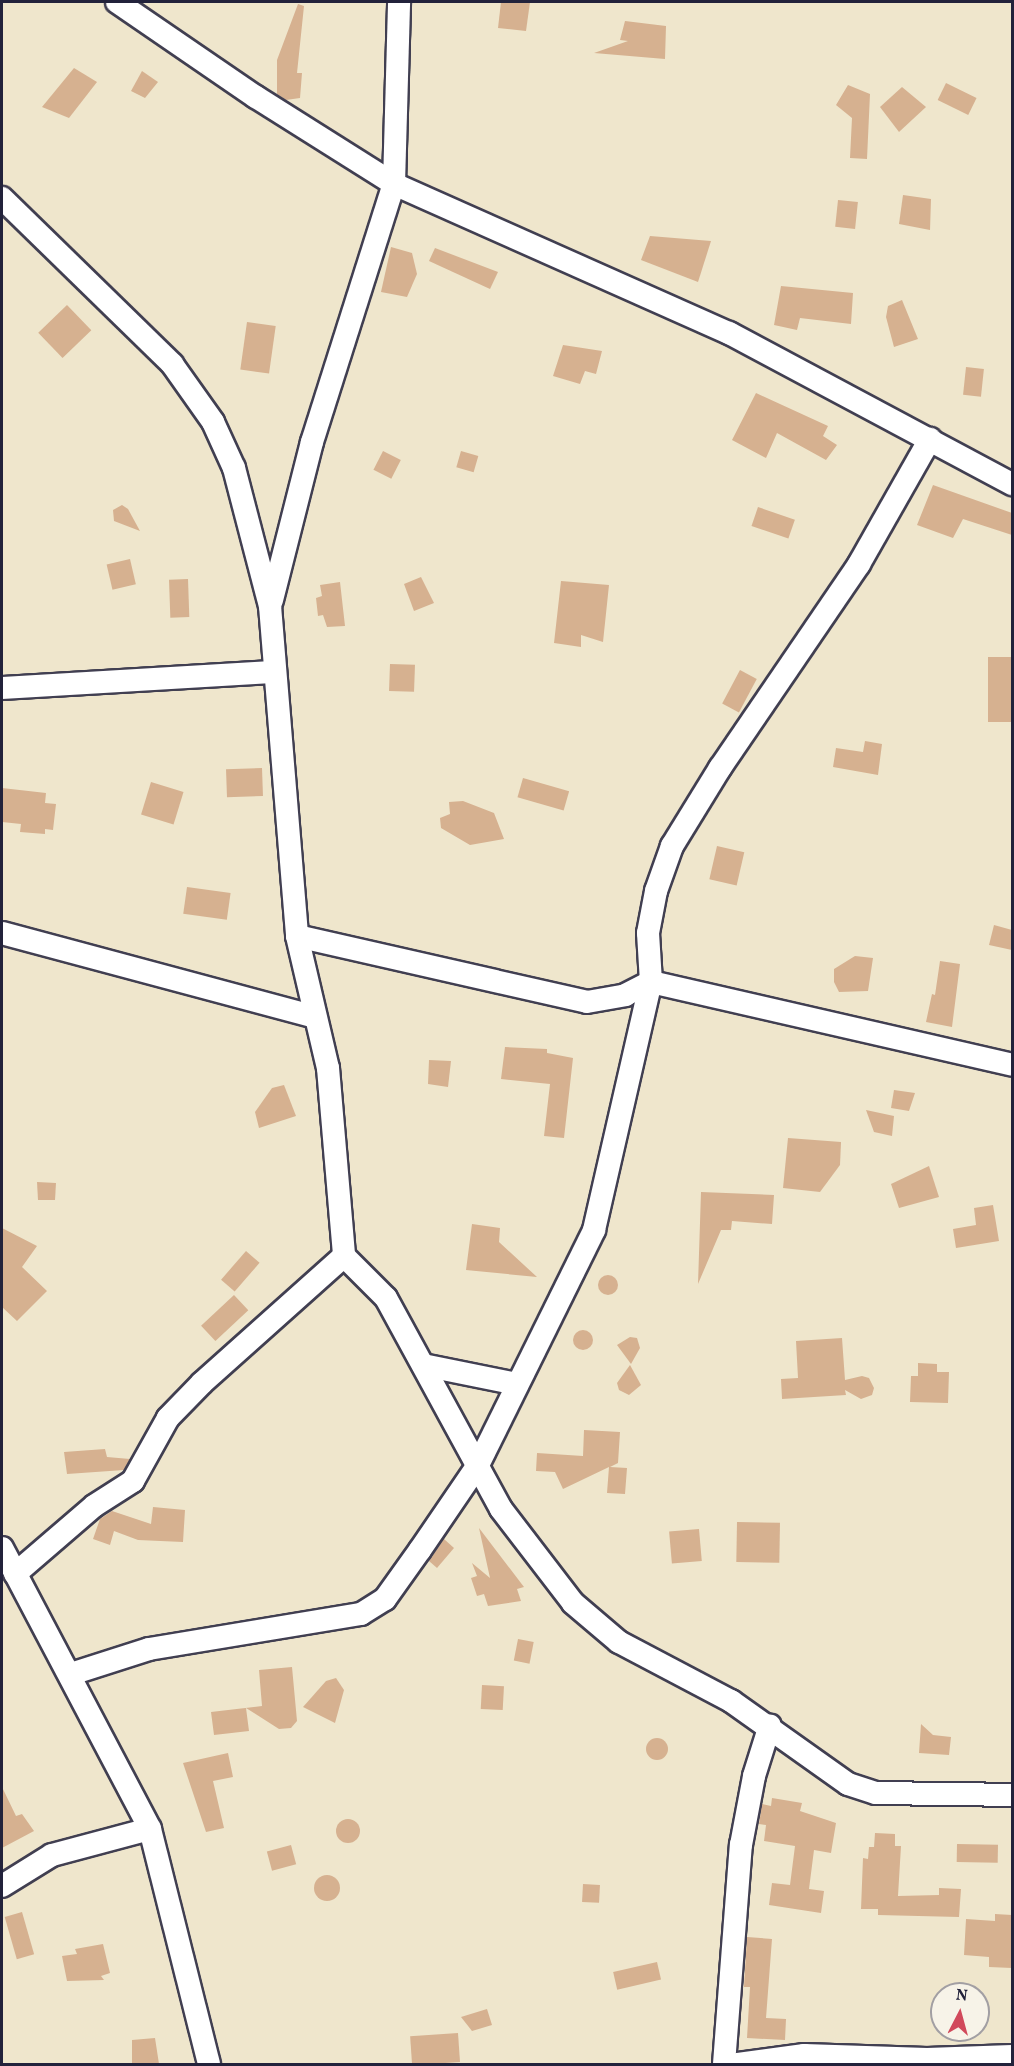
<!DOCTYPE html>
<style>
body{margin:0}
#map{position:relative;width:1014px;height:2066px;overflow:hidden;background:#efe6cc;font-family:Vollkorn,serif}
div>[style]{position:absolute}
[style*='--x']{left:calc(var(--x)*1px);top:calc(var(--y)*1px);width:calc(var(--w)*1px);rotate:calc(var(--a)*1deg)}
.building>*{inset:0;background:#d6b190;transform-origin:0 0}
.round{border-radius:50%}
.roads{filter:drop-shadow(2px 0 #413f51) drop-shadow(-2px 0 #413f51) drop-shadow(0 2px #413f51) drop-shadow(0 -2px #413f51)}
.minor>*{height:22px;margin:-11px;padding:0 11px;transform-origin:11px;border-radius:11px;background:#fff}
span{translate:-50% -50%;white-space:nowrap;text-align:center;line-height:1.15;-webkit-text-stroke:4.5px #f7f3e8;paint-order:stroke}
.frame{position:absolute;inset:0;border:3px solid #22223b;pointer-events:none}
.north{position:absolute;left:930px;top:1982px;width:60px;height:60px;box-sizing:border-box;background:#f7f3e8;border:2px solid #a29fa3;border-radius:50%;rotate:6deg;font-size:16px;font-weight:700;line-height:24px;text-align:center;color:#22223b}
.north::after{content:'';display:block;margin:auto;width:21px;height:27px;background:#d1495b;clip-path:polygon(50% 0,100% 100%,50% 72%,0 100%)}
</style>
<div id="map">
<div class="building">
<i style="clip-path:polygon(501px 2px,530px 2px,526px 31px,498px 28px)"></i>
<i style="clip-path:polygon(298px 4px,304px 6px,297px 73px,302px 73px,300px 98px,286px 100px,277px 94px,277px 60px)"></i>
<i style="clip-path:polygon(625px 21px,666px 26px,665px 59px,594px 53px,628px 41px,620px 40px)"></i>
<i style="clip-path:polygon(74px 68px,97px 82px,69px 118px,42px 107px)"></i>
<i style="clip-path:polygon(142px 71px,158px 82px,145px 98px,131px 91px)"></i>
<i style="left:946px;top:83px;width:34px;height:19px;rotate:26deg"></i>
<i style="clip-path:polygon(848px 85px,870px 94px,867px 159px,850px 158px,852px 118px,836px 105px)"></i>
<i style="clip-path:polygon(902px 87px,926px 107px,899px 132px,880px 107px)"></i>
<i style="clip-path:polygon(903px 195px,931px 199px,930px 230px,899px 224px)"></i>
<i style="left:838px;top:200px;width:20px;height:27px;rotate:6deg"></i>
<i style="clip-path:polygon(650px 236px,711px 241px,698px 282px,641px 260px)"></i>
<i style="clip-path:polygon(391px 247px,412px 253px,417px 274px,407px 297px,381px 292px)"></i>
<i style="clip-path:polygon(435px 248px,498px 272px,490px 289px,429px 261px)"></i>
<i style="clip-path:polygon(781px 286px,853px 293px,851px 324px,800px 318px,797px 330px,774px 325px)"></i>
<i style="clip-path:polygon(902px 300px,918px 339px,894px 347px,886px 317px,888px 306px)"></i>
<i style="left:67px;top:305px;width:35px;height:40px;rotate:46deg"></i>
<i style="left:247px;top:322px;width:29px;height:48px;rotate:8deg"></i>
<i style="clip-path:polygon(563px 345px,602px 351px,596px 374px,585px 371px,580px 384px,553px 376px)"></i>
<i style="left:966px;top:367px;width:18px;height:28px;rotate:6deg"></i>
<i style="clip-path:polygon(756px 393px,828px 426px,823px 436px,837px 445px,826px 460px,777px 433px,766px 458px,732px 440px)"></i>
<i style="left:383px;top:451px;width:20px;height:21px;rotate:27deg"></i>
<i style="left:461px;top:451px;width:18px;height:17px;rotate:16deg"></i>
<i style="clip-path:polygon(933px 485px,1012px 513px,1012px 535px,963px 519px,953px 538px,917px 525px)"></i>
<i style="clip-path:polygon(122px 505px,128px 509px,140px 531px,114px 521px,113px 510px)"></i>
<i style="left:758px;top:507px;width:39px;height:20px;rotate:19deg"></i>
<i style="left:130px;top:559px;width:26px;height:24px;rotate:77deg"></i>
<i style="clip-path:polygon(421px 577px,434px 603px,414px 611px,404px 584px)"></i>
<i style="left:188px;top:579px;width:38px;height:19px;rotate:88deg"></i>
<i style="clip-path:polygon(561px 581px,609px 585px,603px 642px,581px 635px,581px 647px,554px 643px)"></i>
<i style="clip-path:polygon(340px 582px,345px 626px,327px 627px,323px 615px,318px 616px,316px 598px,322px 596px,320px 585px)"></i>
<i style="left:988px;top:657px;width:24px;height:65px"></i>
<i style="left:390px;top:664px;width:25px;height:27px;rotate:2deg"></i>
<i style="left:740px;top:670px;width:19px;height:38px;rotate:28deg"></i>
<i style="clip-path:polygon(865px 741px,882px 744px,878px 775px,833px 767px,836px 748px,863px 752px)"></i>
<i style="left:262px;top:768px;width:28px;height:36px;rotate:88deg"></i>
<i style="left:523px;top:778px;width:48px;height:20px;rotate:16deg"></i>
<i style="left:151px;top:782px;width:34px;height:34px;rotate:17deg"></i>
<i style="clip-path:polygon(2px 788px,46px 793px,45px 803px,56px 804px,53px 830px,45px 829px,45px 834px,20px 832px,21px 824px,2px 822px)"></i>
<i style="clip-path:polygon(463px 801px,494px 813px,504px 839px,470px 845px,441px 828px,440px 818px,450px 814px,449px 802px)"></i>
<i style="left:717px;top:846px;width:28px;height:34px;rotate:13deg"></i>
<i style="left:187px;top:887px;width:44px;height:27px;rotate:8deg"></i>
<i style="clip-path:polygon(994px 925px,1012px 930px,1012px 950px,989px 945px)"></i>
<i style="clip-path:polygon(855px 956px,873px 958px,868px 991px,839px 992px,834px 982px,834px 969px)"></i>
<i style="clip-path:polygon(940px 961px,960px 964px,952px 1027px,926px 1022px,932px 994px,935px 995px)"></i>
<i style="clip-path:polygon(505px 1047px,547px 1049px,547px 1053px,573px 1058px,564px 1138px,544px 1136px,550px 1084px,501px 1079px)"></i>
<i style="clip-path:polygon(429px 1060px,451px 1061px,448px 1087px,428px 1084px)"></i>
<i style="clip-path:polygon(284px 1085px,296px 1116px,259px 1128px,255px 1112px,272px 1088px)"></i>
<i style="clip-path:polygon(894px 1090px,915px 1093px,909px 1111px,891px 1108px)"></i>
<i style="clip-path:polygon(866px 1110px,894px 1116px,892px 1136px,874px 1132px)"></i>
<i style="clip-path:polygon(788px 1138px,841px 1142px,840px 1165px,820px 1192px,783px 1188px)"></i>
<i style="clip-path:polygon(929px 1166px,939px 1197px,899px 1208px,891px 1184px)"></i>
<i style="clip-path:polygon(37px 1182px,56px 1183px,55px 1200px,38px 1200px)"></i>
<i style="clip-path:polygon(701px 1192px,774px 1195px,772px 1224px,732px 1221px,731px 1230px,721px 1230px,698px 1284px)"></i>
<i style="clip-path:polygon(993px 1205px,999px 1241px,956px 1248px,953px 1229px,976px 1225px,974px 1208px)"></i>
<i style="clip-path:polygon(472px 1224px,500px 1228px,499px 1242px,537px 1277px,466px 1270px)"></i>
<i style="clip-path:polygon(2px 1228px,37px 1246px,22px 1267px,47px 1291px,17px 1321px,2px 1307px)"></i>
<i style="left:246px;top:1251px;width:18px;height:38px;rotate:41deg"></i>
<i class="round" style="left:598px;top:1275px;width:20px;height:20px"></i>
<i style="left:234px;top:1295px;width:21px;height:45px;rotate:47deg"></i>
<i class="round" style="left:573px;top:1330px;width:20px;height:20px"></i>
<i style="clip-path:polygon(630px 1337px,637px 1338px,640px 1348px,631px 1364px,617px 1345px)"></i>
<i style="clip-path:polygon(842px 1338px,845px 1380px,862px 1376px,869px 1378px,874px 1388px,872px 1395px,861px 1399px,845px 1390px,846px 1395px,782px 1399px,781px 1379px,798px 1378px,796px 1341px)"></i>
<i style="clip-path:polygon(918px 1363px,937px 1364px,937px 1372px,949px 1372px,948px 1403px,910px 1402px,911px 1376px,918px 1376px)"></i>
<i style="clip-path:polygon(630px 1365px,641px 1385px,629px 1395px,619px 1390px,617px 1383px)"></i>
<i style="clip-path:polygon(584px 1430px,620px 1432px,618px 1463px,610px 1467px,627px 1468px,625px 1494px,607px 1493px,609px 1467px,563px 1489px,555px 1472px,536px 1471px,537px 1453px,583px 1456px)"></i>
<i style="clip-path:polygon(105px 1449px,107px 1457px,130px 1459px,124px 1470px,67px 1474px,64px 1452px)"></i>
<i style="clip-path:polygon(153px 1507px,185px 1510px,183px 1542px,138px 1540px,114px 1531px,110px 1545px,93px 1539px,100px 1519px,112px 1511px,151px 1524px)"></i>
<i style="left:737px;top:1522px;width:43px;height:40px;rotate:1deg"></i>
<i style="clip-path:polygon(479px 1528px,524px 1587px,517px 1589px,521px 1601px,488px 1606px,484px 1594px,477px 1596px,471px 1578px,477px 1576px,472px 1563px,490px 1578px)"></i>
<i style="left:699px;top:1529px;width:32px;height:30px;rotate:85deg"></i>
<i style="clip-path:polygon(444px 1539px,454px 1548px,437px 1568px,429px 1561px)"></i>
<i style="left:518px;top:1639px;width:16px;height:22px;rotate:11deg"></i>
<i style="clip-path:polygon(292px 1667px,297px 1721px,291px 1728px,279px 1729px,246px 1708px,249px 1731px,214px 1735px,211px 1712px,262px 1706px,259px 1670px)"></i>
<i style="clip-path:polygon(336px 1678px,344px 1690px,335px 1723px,303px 1707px,326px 1681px)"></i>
<i style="left:482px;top:1685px;width:22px;height:24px;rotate:3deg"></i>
<i style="clip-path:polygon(921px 1724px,933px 1735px,951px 1737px,949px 1755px,919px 1753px)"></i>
<i class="round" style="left:646px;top:1738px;width:22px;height:22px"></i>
<i style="clip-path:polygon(228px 1753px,233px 1777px,213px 1781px,224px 1828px,206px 1832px,183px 1763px)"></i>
<i style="clip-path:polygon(2px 1787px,16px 1816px,22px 1814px,34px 1831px,2px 1848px)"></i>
<i style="clip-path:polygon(772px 1798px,802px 1803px,800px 1811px,836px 1823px,831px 1853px,814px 1850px,809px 1889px,824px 1891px,821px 1913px,769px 1905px,772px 1883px,790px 1885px,795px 1846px,764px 1841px,766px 1825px,759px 1824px,762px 1804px,771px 1806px)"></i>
<i class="round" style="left:336px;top:1819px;width:24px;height:24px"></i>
<i style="clip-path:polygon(875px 1833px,895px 1834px,895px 1846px,901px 1846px,898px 1896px,939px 1895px,939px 1888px,961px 1889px,959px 1917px,878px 1915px,878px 1909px,861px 1909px,863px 1858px,868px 1859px,869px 1847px,874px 1847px)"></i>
<i style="left:957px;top:1844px;width:41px;height:18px;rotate:1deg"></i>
<i style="left:291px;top:1845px;width:20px;height:25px;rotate:75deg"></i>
<i class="round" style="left:314px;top:1875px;width:26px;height:26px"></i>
<i style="left:583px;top:1884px;width:17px;height:18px;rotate:3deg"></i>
<i style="left:22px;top:1912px;width:44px;height:18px;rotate:74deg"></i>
<i style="clip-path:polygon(995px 1914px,1012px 1915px,1012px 1968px,989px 1967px,989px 1957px,964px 1955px,966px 1919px,995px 1921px)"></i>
<i style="clip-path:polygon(747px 1937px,772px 1939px,766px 2018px,786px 2019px,785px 2040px,747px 2038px,750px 1987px,744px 1987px)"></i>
<i style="clip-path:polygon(103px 1944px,110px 1973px,101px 1976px,104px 1980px,67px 1981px,62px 1956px,77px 1954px,75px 1949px)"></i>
<i style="left:657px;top:1962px;width:18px;height:45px;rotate:77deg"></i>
<i style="clip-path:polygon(487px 2009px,492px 2025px,472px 2031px,461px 2017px)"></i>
<i style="left:458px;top:2033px;width:29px;height:48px;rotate:86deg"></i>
<i style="clip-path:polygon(155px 2038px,159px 2064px,132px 2064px,132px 2040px)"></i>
</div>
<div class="roads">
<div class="minor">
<i style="--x:117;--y:2;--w:168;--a:34.4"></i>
<i style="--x:256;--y:97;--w:163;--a:32.2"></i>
<i style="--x:394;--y:184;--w:367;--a:24"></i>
<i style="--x:729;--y:333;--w:321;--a:28.1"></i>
<i style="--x:2;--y:198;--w:238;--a:44.3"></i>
<i style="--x:172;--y:364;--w:71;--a:54.7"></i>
<i style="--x:213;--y:422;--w:51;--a:65.5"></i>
<i style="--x:234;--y:468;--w:143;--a:75.4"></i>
<i style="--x:270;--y:606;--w:331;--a:85.3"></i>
<i style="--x:297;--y:936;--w:136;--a:76.8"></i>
<i style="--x:328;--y:1068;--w:189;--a:85.1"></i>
<i style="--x:344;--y:1256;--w:191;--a:138.2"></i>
<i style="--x:202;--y:1383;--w:49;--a:134.2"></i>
<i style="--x:168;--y:1418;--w:72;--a:119.1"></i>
<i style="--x:133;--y:1481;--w:46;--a:147.3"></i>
<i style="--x:94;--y:1506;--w:104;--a:139.3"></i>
<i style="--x:272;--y:600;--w:163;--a:-75.8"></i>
<i style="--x:312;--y:442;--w:271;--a:-72.4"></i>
<i style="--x:394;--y:184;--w:182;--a:-88.4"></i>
<i style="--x:2;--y:688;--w:272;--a:-3.4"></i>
<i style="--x:2;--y:933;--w:324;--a:15"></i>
<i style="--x:297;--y:936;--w:297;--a:12.8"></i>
<i style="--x:587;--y:1002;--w:39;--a:-10"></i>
<i style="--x:625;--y:995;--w:29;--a:-27"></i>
<i style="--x:651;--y:982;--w:370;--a:12.9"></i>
<i style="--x:344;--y:1256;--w:59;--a:45"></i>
<i style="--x:386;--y:1298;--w:240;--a:61.4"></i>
<i style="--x:501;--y:1509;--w:118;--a:52.5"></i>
<i style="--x:573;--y:1603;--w:60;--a:40.3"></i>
<i style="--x:619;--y:1642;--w:127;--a:27.8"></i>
<i style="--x:731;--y:1701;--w:143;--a:35.4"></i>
<i style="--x:848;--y:1784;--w:29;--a:18"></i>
<i style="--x:876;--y:1793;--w:136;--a:0.8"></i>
<i style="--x:423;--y:1365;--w:96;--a:11.4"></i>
<i style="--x:2;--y:1548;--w:318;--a:62.2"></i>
<i style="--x:150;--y:1829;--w:242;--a:75.9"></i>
<i style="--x:71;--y:1674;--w:82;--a:-17.8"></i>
<i style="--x:149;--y:1649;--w:215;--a:-9.4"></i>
<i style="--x:361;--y:1614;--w:28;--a:-32"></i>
<i style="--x:385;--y:1599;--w:60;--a:-54.5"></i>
<i style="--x:420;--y:1550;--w:103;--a:-55.7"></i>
<i style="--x:478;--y:1465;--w:262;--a:-63.7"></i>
<i style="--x:594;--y:1230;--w:254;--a:-77.1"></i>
<i style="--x:651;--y:982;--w:49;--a:-93.5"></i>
<i style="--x:648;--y:933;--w:43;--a:-79.2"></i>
<i style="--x:656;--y:891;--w:48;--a:-70.4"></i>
<i style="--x:672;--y:846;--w:92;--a:-58.4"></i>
<i style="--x:720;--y:768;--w:247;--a:-55.7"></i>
<i style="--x:859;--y:564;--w:144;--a:-60.4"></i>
<i style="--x:2;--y:1886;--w:59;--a:-31.8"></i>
<i style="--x:52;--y:1855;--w:101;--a:-14.9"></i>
<i style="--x:724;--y:2064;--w:220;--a:-85.6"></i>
<i style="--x:741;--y:1845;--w:70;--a:-79.3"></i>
<i style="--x:754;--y:1776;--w:53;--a:-72.6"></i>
<i style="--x:738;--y:2064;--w:67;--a:-7.8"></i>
<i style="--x:804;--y:2055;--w:123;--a:1.9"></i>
<i style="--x:927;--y:2059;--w:85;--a:-2"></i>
</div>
</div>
<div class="frame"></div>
<div class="north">N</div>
</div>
